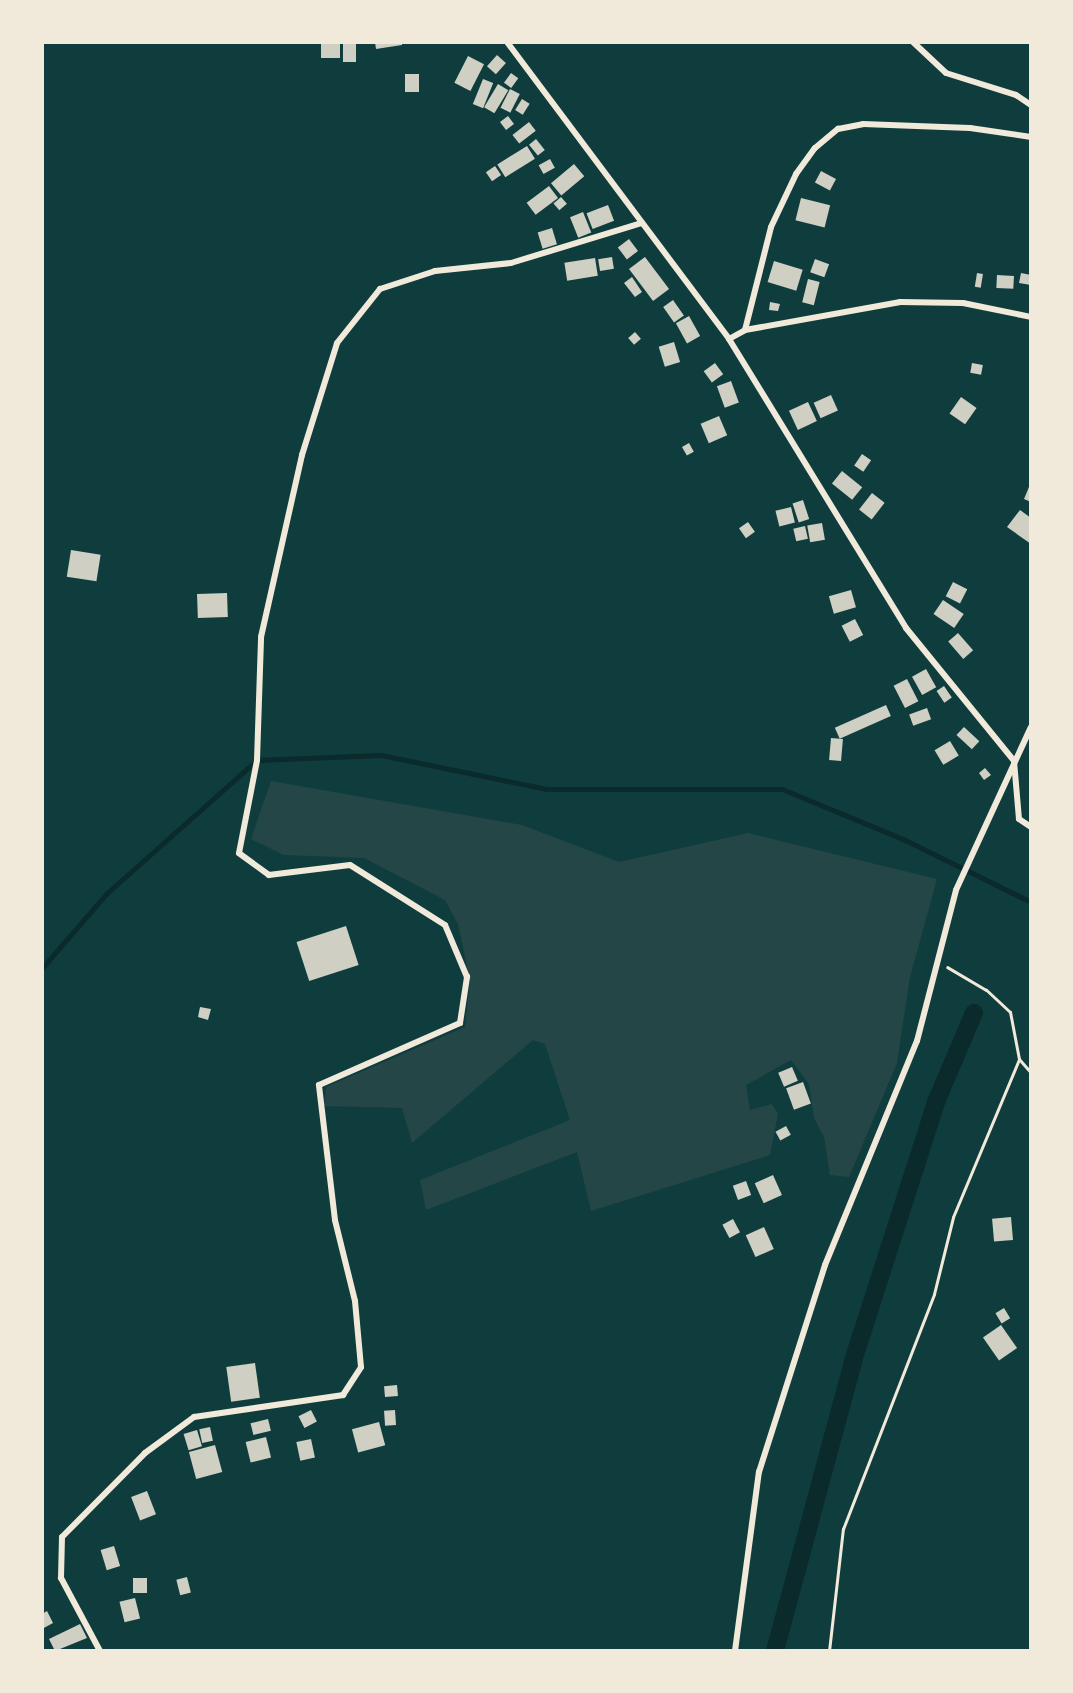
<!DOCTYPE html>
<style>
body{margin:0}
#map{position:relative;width:1073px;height:1693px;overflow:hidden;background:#0f3d3e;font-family:Ubuntu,sans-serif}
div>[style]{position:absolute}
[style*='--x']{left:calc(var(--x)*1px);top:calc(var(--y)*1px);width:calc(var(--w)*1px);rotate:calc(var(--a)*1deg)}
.green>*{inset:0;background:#244646}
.stream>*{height:5px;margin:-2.5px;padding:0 2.5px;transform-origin:2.5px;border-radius:2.5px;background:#0a2a2b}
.canal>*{height:18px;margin:-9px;padding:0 9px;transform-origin:9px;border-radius:9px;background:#0a2a2b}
.building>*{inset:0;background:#cfcfc3;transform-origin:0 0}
.path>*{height:3px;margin:-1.5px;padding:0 1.5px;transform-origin:1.5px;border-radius:1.5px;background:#f1e9da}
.minor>*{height:6px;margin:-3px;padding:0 3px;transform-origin:3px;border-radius:3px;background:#f1e9da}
span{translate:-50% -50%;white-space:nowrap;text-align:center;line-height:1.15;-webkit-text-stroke:6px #f1e9da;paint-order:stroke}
.frame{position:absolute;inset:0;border:44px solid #f1e9da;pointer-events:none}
</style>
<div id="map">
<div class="green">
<i style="clip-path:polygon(271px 781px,522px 825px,619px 862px,748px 833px,937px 879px,910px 977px,897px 1063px,849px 1177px,830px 1175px,824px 1137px,814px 1118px,809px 1084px,791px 1060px,746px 1085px,750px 1110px,772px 1104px,778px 1114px,770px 1155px,591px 1211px,577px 1152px,426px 1210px,420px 1180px,570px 1120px,545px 1044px,533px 1040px,412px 1143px,402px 1108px,324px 1106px,326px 1087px,465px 1027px,470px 980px,458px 924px,445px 900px,364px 858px,284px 855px,251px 839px)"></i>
</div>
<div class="stream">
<i style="--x:42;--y:968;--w:99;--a:-49.1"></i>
<i style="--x:107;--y:893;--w:200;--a:-41.6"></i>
<i style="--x:257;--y:760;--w:124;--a:-2.3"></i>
<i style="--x:381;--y:755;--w:168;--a:11.6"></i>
<i style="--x:546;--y:789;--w:236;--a:0"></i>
<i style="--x:782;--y:789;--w:133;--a:22.5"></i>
<i style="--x:905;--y:840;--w:140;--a:26.2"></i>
</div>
<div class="canal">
<i style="--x:775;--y:1651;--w:300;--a:-74.9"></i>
<i style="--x:853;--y:1361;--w:272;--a:-72.2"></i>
<i style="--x:936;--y:1102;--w:97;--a:-66.9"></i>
</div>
<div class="building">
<i style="left:321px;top:42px;width:19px;height:16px"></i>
<i style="left:343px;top:42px;width:13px;height:20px"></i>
<i style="clip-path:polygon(375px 42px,402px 42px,402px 45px,376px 49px)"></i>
<i style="left:497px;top:55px;width:12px;height:15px;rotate:42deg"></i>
<i style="left:468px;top:56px;width:18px;height:30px;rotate:27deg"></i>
<i style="left:511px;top:73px;width:9px;height:12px;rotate:36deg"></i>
<i style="left:419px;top:74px;width:18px;height:14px;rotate:90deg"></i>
<i style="left:483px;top:79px;width:11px;height:27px;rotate:22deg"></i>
<i style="left:498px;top:84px;width:12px;height:27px;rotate:31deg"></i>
<i style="left:510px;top:89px;width:11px;height:21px;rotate:27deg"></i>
<i style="left:522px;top:99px;width:9px;height:13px;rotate:32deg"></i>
<i style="left:508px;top:116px;width:10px;height:10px;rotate:53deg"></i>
<i style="left:529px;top:122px;width:11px;height:21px;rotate:52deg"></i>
<i style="left:536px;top:139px;width:14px;height:9px;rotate:51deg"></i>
<i style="left:527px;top:146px;width:15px;height:35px;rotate:58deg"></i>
<i style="left:550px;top:159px;width:10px;height:13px;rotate:61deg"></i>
<i style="left:574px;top:164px;width:16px;height:30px;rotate:50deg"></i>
<i style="left:495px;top:166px;width:11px;height:11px;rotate:56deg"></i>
<i style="left:821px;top:171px;width:17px;height:13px;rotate:28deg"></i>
<i style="left:549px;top:186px;width:15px;height:28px;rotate:53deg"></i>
<i style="left:561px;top:197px;width:9px;height:10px;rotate:49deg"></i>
<i style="left:801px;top:198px;width:30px;height:23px;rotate:14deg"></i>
<i style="left:608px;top:205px;width:17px;height:23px;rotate:69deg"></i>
<i style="left:583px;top:212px;width:22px;height:14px;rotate:68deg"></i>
<i style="left:552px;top:228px;width:17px;height:15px;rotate:73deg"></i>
<i style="left:629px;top:239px;width:15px;height:14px;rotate:53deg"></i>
<i style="left:612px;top:257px;width:12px;height:14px;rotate:81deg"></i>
<i style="left:645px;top:257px;width:40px;height:20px;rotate:53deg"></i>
<i style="left:595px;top:258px;width:18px;height:31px;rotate:81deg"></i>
<i style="left:815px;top:259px;width:15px;height:14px;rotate:20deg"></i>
<i style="left:774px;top:261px;width:30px;height:22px;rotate:17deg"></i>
<i style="left:977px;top:273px;width:6px;height:14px;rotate:9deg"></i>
<i style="clip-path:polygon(1021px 273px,1031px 275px,1031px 285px,1019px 283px)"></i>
<i style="left:997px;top:275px;width:17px;height:13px;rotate:3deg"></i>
<i style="clip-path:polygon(632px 277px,642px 292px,635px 297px,624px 283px)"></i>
<i style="left:808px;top:279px;width:12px;height:24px;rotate:14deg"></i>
<i style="left:673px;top:300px;width:19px;height:12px;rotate:55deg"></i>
<i style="clip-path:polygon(770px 302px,780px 304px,778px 311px,769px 310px)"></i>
<i style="left:689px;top:316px;width:23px;height:15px;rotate:61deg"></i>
<i style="left:635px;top:332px;width:9px;height:9px;rotate:49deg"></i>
<i style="left:674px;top:342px;width:21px;height:16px;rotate:73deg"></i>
<i style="left:715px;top:363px;width:14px;height:14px;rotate:54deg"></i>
<i style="left:972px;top:363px;width:11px;height:10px;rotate:10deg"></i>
<i style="left:731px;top:381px;width:23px;height:15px;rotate:70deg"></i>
<i style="left:831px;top:395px;width:17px;height:19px;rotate:66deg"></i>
<i style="left:961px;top:397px;width:19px;height:20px;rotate:35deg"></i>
<i style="left:808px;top:402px;width:21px;height:21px;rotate:65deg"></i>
<i style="left:719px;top:416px;width:21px;height:20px;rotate:67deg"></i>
<i style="left:689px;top:443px;width:10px;height:8px;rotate:61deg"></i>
<i style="left:862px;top:454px;width:11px;height:14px;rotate:34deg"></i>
<i style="left:842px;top:471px;width:26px;height:16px;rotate:39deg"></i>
<i style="clip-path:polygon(1031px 482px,1031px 502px,1024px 499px)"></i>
<i style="left:872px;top:493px;width:16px;height:21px;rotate:38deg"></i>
<i style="left:803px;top:500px;width:20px;height:11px;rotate:72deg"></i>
<i style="left:791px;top:507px;width:16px;height:16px;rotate:76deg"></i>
<i style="clip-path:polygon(1020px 510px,1031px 518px,1031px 544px,1007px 527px)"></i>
<i style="left:748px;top:522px;width:12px;height:11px;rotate:55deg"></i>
<i style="left:822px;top:523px;width:17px;height:15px;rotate:80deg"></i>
<i style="left:805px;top:526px;width:13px;height:12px;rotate:77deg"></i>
<i style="left:71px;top:550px;width:30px;height:27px;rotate:9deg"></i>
<i style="left:953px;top:582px;width:16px;height:16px;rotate:27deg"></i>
<i style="left:851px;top:590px;width:18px;height:23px;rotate:74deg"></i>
<i style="left:227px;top:593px;width:24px;height:30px;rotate:88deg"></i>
<i style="left:943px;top:600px;width:25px;height:17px;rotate:34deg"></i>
<i style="left:855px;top:619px;width:18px;height:15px;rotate:63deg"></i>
<i style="left:958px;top:633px;width:23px;height:13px;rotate:49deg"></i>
<i style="left:926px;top:669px;width:21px;height:16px;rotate:61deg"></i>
<i style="left:907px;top:679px;width:25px;height:15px;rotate:63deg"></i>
<i style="left:944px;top:686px;width:14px;height:9px;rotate:56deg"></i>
<i style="left:886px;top:705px;width:12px;height:56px;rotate:66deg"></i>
<i style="left:927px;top:708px;width:12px;height:19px;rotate:70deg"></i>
<i style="left:964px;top:727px;width:21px;height:11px;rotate:43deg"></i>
<i style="left:831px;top:738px;width:12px;height:22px;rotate:5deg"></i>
<i style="left:950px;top:741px;width:17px;height:18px;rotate:59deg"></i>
<i style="clip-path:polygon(985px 768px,991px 775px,984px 780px,979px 773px)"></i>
<i style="left:346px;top:926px;width:41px;height:52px;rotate:72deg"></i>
<i style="clip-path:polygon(200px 1007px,211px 1009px,208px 1020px,198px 1017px)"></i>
<i style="left:792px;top:1067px;width:15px;height:15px;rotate:67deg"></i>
<i style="left:803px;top:1082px;width:23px;height:18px;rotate:70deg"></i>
<i style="left:786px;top:1126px;width:10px;height:12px;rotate:61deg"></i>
<i style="left:773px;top:1175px;width:22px;height:20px;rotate:66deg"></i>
<i style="left:746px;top:1181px;width:15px;height:14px;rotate:70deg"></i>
<i style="left:1011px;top:1217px;width:23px;height:19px;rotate:85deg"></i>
<i style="left:733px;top:1219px;width:15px;height:12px;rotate:62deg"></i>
<i style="left:764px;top:1227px;width:24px;height:20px;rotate:66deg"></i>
<i style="left:1004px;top:1308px;width:12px;height:10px;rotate:59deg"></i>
<i style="left:1001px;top:1325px;width:28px;height:22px;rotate:55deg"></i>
<i style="left:255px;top:1363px;width:35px;height:29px;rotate:82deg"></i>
<i style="left:397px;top:1385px;width:11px;height:13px;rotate:85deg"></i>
<i style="left:311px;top:1410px;width:13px;height:14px;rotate:63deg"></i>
<i style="left:395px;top:1410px;width:15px;height:11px;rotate:86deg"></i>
<i style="left:268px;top:1419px;width:12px;height:18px;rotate:76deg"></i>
<i style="left:379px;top:1422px;width:24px;height:28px;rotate:75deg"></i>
<i style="left:210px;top:1427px;width:14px;height:11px;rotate:78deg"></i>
<i style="left:197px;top:1430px;width:17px;height:14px;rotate:73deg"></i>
<i style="left:266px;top:1437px;width:21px;height:21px;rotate:76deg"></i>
<i style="left:311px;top:1439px;width:19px;height:15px;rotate:78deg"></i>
<i style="left:215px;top:1445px;width:28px;height:27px;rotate:75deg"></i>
<i style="left:147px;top:1491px;width:25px;height:17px;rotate:69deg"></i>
<i style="left:114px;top:1546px;width:21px;height:14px;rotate:73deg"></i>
<i style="left:187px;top:1577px;width:16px;height:11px;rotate:76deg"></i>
<i style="left:133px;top:1578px;width:14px;height:15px"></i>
<i style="left:135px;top:1598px;width:21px;height:16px;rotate:76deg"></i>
<i style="clip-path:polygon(47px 1611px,53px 1623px,42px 1629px,42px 1614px)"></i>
<i style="clip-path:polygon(80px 1624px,87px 1638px,55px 1651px,49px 1639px)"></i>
</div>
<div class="path">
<i style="--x:1019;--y:1059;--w:18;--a:49"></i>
<i style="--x:829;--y:1651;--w:123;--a:-83.5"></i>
<i style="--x:843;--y:1529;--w:252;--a:-68.8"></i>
<i style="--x:934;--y:1294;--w:79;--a:-76.1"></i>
<i style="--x:953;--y:1217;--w:171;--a:-67.3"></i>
<i style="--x:1019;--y:1059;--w:48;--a:-100.8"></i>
<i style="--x:1010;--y:1012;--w:33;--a:-137"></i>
<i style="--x:986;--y:990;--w:45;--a:-149.5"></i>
</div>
<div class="minor">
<i style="--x:507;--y:42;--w:371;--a:53.2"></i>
<i style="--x:729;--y:339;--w:339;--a:58.5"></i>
<i style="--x:906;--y:628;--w:171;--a:50.9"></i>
<i style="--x:1014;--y:761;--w:58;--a:85.1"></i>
<i style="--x:1019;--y:819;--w:14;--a:34"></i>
<i style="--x:913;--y:42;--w:45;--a:43.2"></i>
<i style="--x:946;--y:73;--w:73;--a:17.4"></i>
<i style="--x:1016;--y:95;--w:18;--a:34"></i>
<i style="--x:745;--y:330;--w:106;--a:-75.8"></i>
<i style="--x:771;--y:227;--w:59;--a:-64.7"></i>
<i style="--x:796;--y:174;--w:32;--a:-54"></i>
<i style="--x:815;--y:148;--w:30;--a:-40"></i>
<i style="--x:838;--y:129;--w:25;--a:-11"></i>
<i style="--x:863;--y:124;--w:107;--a:2.1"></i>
<i style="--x:970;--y:128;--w:62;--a:8.4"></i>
<i style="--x:729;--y:339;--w:18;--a:-29"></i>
<i style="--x:745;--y:330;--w:158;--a:-10.2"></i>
<i style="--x:900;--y:302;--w:63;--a:0.9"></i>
<i style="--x:963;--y:303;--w:69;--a:11.6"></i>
<i style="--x:100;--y:1651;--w:83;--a:-118.1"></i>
<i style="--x:61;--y:1578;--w:41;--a:-88.6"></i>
<i style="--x:62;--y:1537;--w:118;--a:-45.3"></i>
<i style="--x:145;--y:1453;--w:61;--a:-36.3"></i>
<i style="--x:194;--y:1417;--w:151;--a:-8.4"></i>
<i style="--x:343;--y:1395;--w:33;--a:-57"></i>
<i style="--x:361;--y:1367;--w:66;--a:-95.2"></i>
<i style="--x:355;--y:1301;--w:83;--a:-103.9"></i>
<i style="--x:335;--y:1220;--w:136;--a:-96.8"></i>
<i style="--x:319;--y:1085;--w:154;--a:-23.7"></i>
<i style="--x:460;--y:1023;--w:47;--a:-81.3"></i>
<i style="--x:467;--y:977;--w:56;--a:-112.9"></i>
<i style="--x:445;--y:925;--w:112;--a:-147.7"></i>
<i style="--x:350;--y:865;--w:82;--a:173"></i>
<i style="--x:269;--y:875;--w:37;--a:-144"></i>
<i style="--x:239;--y:853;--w:95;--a:-79"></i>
<i style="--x:257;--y:760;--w:123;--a:-88.1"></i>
<i style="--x:261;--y:637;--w:187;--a:-77.3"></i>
<i style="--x:302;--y:455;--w:117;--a:-72.6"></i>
<i style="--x:337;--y:343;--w:69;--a:-51.5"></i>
<i style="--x:380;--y:289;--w:58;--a:-18.1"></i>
<i style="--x:435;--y:271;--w:76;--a:-6"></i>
<i style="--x:511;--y:263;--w:137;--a:-17"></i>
<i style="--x:735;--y:1651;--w:181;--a:-82.4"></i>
<i style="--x:759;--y:1472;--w:217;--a:-72.3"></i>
<i style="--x:825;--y:1265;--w:242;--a:-67.7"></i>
<i style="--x:917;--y:1041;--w:156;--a:-75.5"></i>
<i style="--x:956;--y:890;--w:179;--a:-65.3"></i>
</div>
<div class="frame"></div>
</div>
